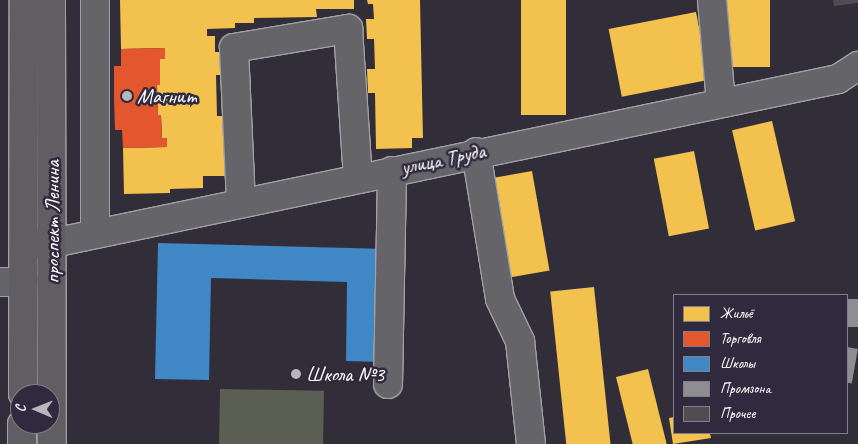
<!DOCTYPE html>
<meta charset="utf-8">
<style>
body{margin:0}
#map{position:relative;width:858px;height:444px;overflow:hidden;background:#312e39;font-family:Caveat,sans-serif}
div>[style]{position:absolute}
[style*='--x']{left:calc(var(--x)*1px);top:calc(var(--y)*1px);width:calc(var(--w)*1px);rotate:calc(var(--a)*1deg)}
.green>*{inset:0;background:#5b5e53;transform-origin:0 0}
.homes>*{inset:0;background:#f2c14e;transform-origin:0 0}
.shops>*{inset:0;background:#e4572e}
.schools>*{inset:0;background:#3f88c5}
.industry>*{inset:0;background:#8d8d92;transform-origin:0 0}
.building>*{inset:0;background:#514b52}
.roads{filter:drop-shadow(1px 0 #a2a1a6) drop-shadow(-1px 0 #a2a1a6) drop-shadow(0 1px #a2a1a6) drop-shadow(0 -1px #a2a1a6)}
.minor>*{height:28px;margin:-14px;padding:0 14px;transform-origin:14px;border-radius:14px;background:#656469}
.major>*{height:28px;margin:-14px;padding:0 14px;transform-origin:14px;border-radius:14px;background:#615e63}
.dots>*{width:14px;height:14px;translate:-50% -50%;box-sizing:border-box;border:2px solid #2f2a3d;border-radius:50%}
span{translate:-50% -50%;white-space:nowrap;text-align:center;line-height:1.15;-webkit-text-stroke:5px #2f2a3d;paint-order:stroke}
.poi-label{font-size:21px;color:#fff}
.left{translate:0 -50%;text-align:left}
.street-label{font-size:21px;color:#fff}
.legend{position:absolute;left:673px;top:294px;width:175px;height:140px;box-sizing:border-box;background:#2f2a3d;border:1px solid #827f8b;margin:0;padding:6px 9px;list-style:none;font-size:15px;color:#fff}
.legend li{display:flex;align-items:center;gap:10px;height:25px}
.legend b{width:25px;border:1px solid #827f8b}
.north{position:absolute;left:10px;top:384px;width:50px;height:50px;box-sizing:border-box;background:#2f2a3d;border:1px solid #827f8b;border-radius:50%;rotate:271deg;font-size:14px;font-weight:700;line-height:20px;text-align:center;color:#fff}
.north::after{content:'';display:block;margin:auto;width:18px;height:22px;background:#b7b6ba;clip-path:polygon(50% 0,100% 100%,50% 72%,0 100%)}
</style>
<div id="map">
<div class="green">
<i style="left:220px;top:389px;width:104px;height:55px;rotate:1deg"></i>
</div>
<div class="homes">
<i style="clip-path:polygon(120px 0,354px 0,354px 9px,316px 9px,317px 17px,254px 18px,254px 23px,235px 23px,235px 28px,207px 29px,207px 36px,215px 36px,215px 52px,220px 52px,220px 75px,216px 75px,217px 116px,222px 116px,226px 176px,203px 176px,203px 188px,170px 189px,170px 193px,124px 194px,123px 148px,167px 147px,167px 138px,162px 138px,161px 115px,158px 115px,157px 85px,160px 85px,160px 59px,165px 59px,165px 48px,121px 49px)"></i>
<i style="clip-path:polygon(367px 0,420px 0,423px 138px,412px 138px,412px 148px,376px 149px,375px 93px,368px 93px,367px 69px,375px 69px,374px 39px,367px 39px,366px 19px,374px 19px,373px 4px,368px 4px)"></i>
<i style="left:521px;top:0;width:45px;height:115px"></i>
<i style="left:724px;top:0;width:46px;height:67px"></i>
<i style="left:696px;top:12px;width:69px;height:89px;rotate:79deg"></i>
<i style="left:772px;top:121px;width:103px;height:41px;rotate:77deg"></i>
<i style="left:694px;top:151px;width:79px;height:41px;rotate:79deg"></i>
<i style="left:532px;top:171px;width:101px;height:42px;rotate:80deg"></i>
<i style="left:594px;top:287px;width:158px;height:44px;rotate:84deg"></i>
<i style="left:648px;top:369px;width:77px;height:33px;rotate:76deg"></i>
<i style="clip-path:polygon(674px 417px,674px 433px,710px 433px,711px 438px,673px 444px,669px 418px)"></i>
</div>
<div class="shops">
<i style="clip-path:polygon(165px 48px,165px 59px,160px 59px,160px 85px,157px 85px,158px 115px,161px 115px,162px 138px,167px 138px,167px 147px,123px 148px,122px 130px,115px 130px,114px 98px,114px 66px,121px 66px,121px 49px)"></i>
</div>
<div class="schools">
<i style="clip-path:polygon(158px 243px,387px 249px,384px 362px,346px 361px,347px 282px,211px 278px,209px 380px,155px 379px)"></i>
</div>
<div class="industry">
<i style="left:858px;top:299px;width:28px;height:11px;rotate:90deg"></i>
<i style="left:847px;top:347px;width:11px;height:35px;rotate:10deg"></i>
</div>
<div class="building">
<i style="clip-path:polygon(833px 0,858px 0,858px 3px,834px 6px)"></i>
</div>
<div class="roads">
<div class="minor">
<i style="--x:95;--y:0;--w:234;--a:90"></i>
<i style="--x:712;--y:0;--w:102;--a:85"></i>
<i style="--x:476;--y:152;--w:149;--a:80.7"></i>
<i style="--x:500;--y:299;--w:47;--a:64.5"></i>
<i style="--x:520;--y:341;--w:104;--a:83.9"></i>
<i style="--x:241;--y:203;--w:155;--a:-92.6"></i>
<i style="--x:234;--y:48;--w:116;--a:-9.5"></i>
<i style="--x:348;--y:29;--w:149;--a:86.2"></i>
<i style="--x:25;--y:244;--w:28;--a:-2"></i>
<i style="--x:53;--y:243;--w:802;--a:-11.8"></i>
<i style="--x:838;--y:79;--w:24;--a:-33"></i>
<i style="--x:0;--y:282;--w:24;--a:-2"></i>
<i style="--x:388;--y:384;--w:213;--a:-88.9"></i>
</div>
<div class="major">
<i style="--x:51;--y:0;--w:444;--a:89.9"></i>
<i style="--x:23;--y:394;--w:394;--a:-89.9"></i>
<i style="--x:22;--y:444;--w:20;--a:-90"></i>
</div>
</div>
<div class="dots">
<i style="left:127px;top:96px;background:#b7b6ba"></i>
<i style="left:296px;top:374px;background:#b7b6ba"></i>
</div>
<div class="poi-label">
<span class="left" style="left:137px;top:96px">Магнит</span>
<span class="left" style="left:306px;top:374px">Школа №3</span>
</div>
<div class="street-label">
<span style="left:443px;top:159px;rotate:-12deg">улица Труда</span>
<span style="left:52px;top:222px;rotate:-90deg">проспект Ленина</span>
</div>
<ul class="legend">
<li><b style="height:14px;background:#f2c14e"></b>Жильё</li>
<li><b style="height:14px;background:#e4572e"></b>Торговля</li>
<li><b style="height:14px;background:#3f88c5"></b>Школы</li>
<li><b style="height:14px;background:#8d8d92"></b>Промзона</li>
<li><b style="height:14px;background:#514b52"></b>Прочее</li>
</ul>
<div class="north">С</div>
</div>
